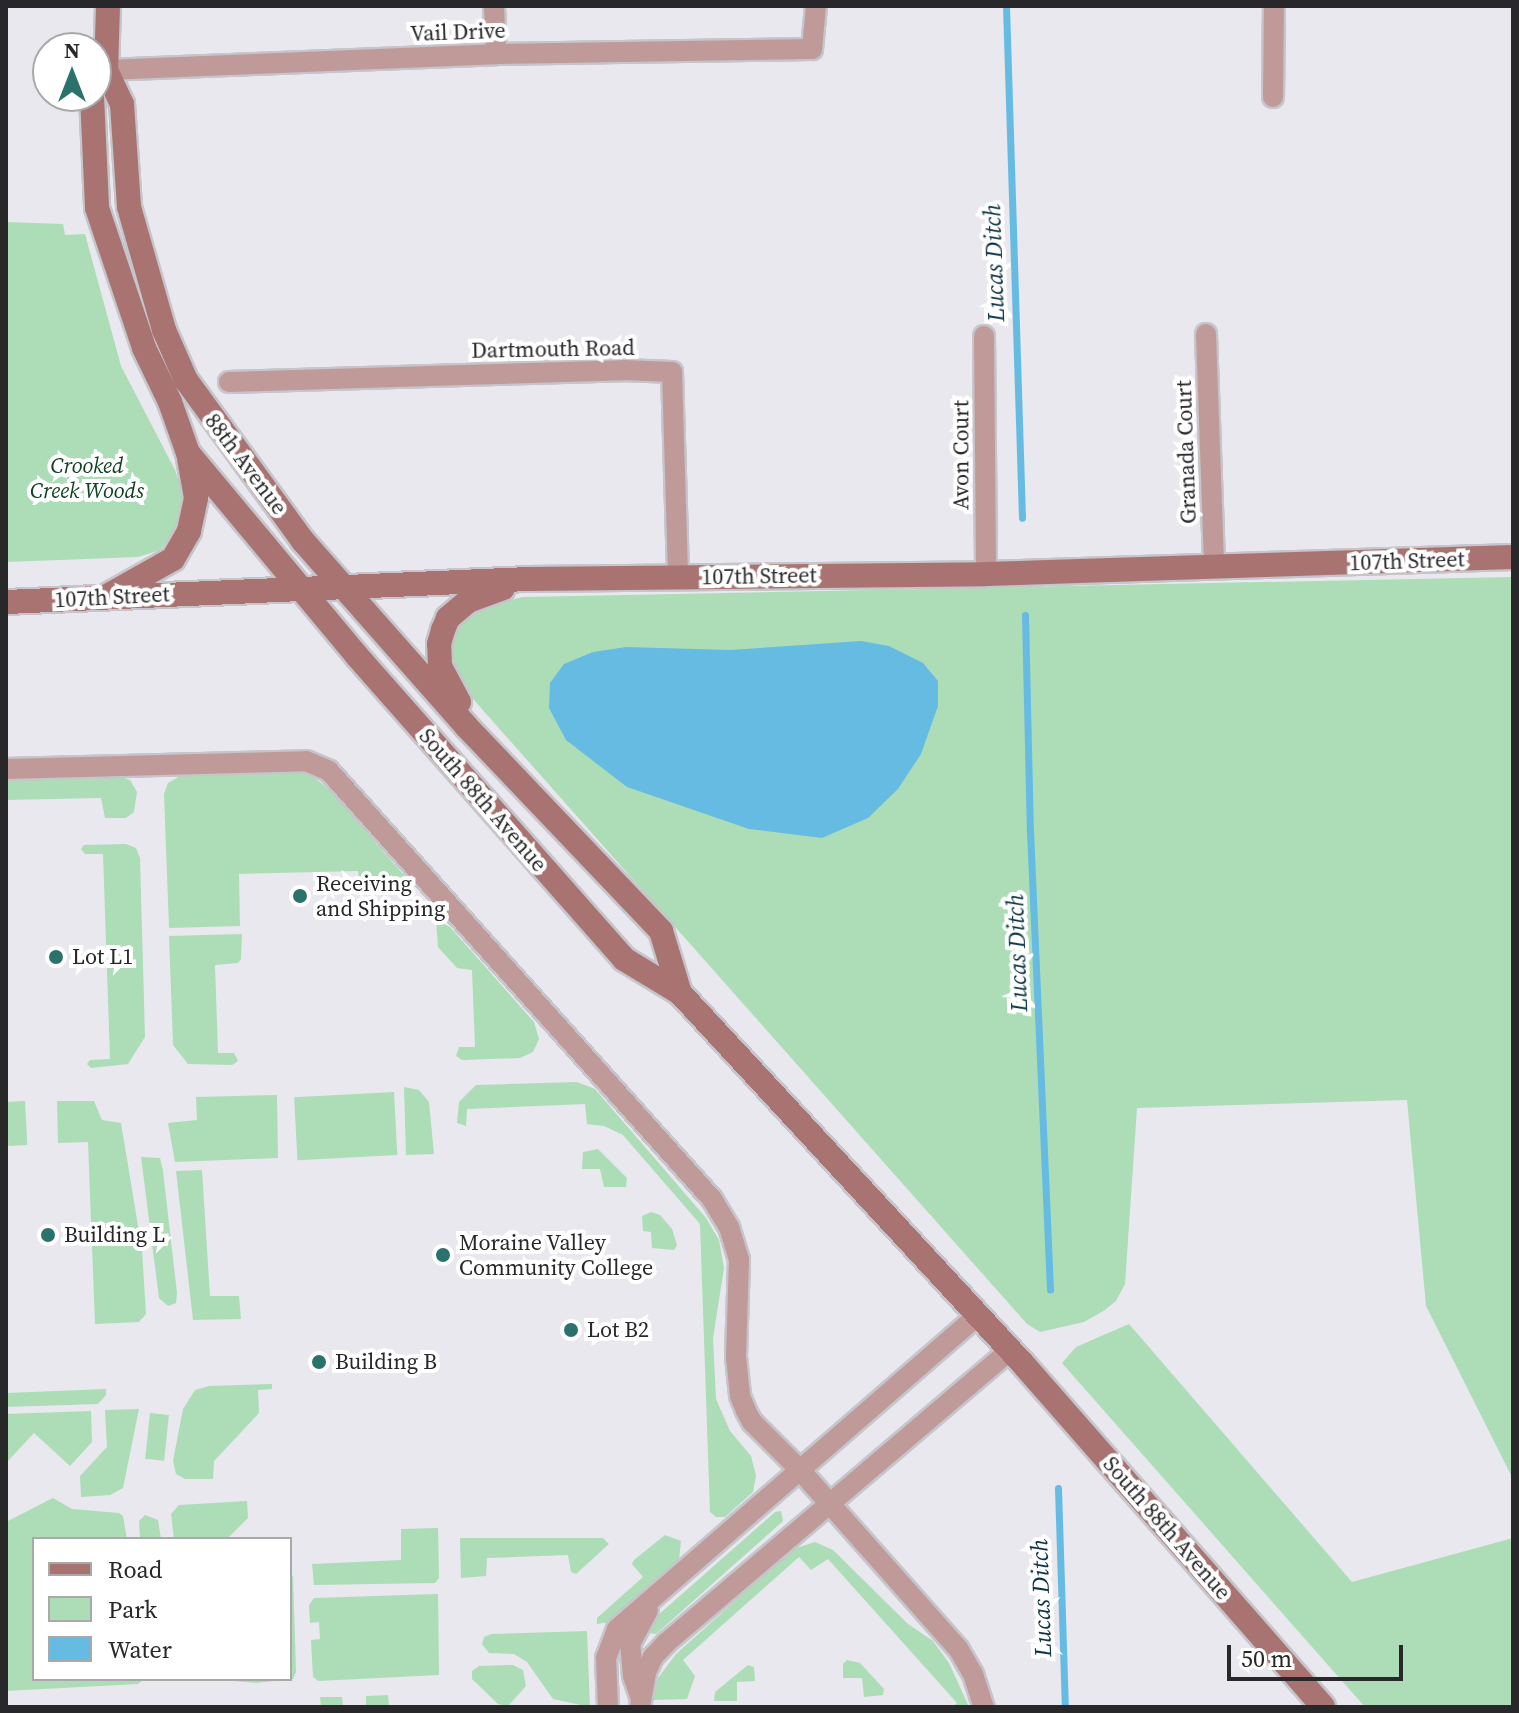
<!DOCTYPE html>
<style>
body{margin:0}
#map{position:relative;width:1519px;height:1713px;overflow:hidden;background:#e8e8ee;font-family:"Source Serif 4",serif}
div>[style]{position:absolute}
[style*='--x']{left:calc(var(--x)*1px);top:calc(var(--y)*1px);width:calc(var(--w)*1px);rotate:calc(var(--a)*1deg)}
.green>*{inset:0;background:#acddb7;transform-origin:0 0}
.water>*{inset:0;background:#66bbe2}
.stream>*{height:7px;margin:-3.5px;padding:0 3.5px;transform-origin:3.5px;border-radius:3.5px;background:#66bbe2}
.roads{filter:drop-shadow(2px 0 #c5c5cb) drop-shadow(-2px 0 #c5c5cb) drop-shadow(0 2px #c5c5cb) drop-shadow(0 -2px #c5c5cb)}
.street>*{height:20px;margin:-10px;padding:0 10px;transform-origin:10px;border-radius:10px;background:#bf9a98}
.secondary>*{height:24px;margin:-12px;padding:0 12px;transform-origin:12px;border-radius:12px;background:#a87371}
.dots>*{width:22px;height:22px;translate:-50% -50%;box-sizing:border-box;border:4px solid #fff;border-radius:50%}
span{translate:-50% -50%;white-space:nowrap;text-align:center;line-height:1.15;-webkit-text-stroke:8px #fff;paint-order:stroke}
.street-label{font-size:22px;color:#28282a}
.park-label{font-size:22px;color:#0e4120;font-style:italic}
.poi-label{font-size:22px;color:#28282a}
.left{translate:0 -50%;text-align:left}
.water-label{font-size:24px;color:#0d3545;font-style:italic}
.frame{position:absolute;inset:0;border:8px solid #28282a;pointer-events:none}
.legend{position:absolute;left:32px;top:1537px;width:260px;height:144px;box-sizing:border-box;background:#fff;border:2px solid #a9a9aa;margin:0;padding:10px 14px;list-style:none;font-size:24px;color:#28282a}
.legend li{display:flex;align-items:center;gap:16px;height:40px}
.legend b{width:40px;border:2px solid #a9a9aa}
.north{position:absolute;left:32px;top:32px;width:80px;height:80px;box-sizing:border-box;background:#fff;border:2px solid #a9a9aa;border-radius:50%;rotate:0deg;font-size:22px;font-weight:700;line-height:32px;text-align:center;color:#28282a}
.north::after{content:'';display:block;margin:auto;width:28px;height:36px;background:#2a726b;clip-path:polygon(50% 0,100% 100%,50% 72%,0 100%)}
.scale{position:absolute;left:1227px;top:1645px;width:176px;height:36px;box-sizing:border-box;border:4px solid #28282a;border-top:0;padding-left:10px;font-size:24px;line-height:28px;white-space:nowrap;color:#28282a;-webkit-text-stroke:6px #fff;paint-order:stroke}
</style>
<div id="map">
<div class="green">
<i style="clip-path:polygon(6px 222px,63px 224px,65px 235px,85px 234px,121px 366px,175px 470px,184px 497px,177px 528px,160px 550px,138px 557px,6px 562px)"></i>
<i style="clip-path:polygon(1513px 577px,1513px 1479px,1426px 1306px,1407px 1100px,1137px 1108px,1125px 1284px,1116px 1301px,1105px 1310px,1084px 1322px,1040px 1332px,1027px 1324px,466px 691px,450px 669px,448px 653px,453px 632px,466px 618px,498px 603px,523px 597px)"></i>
<i style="clip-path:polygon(295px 772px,311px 775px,329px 789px,410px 882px,359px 884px,358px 871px,239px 874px,240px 926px,169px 928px,164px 794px,168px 783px,182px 775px)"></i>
<i style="clip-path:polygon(120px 776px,130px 780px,137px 792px,134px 812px,126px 818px,105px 818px,101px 798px,6px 800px,6px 779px)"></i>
<i style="clip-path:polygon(126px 844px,136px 848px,140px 858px,145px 1037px,128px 1064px,91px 1068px,87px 1064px,90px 1060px,110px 1059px,103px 854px,85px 854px,81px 849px,84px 845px)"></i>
<i style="clip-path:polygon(436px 920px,450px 927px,534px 1022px,539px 1039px,533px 1052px,520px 1058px,462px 1060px,456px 1056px,459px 1047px,475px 1047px,472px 970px,457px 968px,438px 947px)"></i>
<i style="clip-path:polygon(242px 934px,241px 959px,238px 963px,215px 965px,218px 1053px,234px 1053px,238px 1061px,232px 1065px,188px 1064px,173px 1045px,169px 936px)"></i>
<i style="clip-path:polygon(577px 1082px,595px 1089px,706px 1218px,719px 1240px,724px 1268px,713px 1338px,716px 1399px,730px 1431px,751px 1456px,756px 1476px,753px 1492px,725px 1517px,716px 1517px,710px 1512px,700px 1224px,623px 1135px,604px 1126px,587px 1124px,585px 1104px,467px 1109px,466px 1126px,457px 1123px,459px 1102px,476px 1085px)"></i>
<i style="clip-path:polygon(404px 1087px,419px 1090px,429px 1102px,434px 1154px,406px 1155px)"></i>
<i style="left:394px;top:1092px;width:63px;height:100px;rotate:87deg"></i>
<i style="clip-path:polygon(277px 1095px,278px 1158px,175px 1162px,168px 1123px,197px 1120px,196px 1097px)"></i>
<i style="left:25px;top:1101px;width:44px;height:19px;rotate:87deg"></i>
<i style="clip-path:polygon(57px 1101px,94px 1101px,102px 1120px,121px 1123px,142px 1250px,146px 1314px,139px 1322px,95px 1324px,88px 1142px,58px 1143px)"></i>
<i style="clip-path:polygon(598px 1149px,627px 1178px,626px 1187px,604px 1187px,600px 1169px,582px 1169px,583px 1152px)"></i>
<i style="clip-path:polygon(141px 1157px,160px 1158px,163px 1171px,177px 1293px,176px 1303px,168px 1306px,159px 1298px)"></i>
<i style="clip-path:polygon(202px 1170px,210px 1296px,239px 1296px,241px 1319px,193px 1320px,176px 1171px)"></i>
<i style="clip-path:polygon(651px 1212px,660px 1215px,672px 1229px,677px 1245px,674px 1250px,652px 1248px,651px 1232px,643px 1231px,642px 1216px)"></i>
<i style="clip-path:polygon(1129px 1324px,1352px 1582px,1513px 1538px,1513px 1707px,1365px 1707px,1062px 1363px,1076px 1347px)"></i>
<i style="clip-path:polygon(272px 1384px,272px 1389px,258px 1390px,259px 1413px,214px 1461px,213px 1479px,185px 1479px,176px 1474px,173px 1461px,183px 1409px,195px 1390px,209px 1386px)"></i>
<i style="clip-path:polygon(106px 1389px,106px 1395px,98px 1404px,6px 1407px,6px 1393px)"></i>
<i style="clip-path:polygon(139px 1409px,123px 1488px,110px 1495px,81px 1497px,80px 1476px,107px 1447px,105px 1410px)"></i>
<i style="clip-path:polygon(91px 1411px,92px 1442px,70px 1466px,34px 1433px,6px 1463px,6px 1414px)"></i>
<i style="left:150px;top:1413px;width:19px;height:46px;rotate:6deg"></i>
<i style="clip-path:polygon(53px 1498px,72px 1509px,119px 1513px,123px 1516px,127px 1539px,34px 1539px,34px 1679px,144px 1679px,138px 1684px,6px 1691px,6px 1522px)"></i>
<i style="clip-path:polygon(247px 1501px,248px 1518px,227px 1539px,174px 1539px,171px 1514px,179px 1505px)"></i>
<i style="clip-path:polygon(781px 1511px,783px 1521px,656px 1634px,648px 1633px,648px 1624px,775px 1512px)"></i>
<i style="clip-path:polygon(145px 1515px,158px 1520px,161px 1539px,140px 1539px,139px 1521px)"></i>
<i style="clip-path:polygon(438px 1528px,439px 1578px,435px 1583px,314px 1585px,312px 1564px,401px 1560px,401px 1529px)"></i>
<i style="clip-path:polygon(665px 1535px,681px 1541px,679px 1560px,610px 1622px,597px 1624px,597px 1618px,643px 1577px,632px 1564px,634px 1560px)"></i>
<i style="clip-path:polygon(460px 1538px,603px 1538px,609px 1544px,576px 1574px,571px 1572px,568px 1555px,487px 1558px,486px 1576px,461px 1578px)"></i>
<i style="clip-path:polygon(815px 1542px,833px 1550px,908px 1624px,933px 1641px,949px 1663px,969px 1707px,953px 1707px,957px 1703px,828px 1559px,811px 1570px,799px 1557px,683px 1660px,695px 1676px,687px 1699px,653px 1700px,658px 1678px,676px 1654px,793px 1549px)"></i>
<i style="clip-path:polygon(290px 1574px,293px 1576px,296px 1672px,293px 1679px,256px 1683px,213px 1679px,290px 1679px)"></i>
<i style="clip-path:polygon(438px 1594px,439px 1675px,318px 1681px,313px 1677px,311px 1640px,320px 1639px,319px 1622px,310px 1623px,309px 1605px,314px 1598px)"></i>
<i style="clip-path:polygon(587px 1631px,590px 1707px,553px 1699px,527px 1662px,514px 1654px,489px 1653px,482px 1644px,484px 1637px,491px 1634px)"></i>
<i style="clip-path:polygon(847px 1660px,860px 1663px,884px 1689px,883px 1695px,864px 1697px,862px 1678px,843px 1678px,843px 1664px)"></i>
<i style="clip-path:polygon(513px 1665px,523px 1670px,526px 1686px,508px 1706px,498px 1704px,472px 1679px,472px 1671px,479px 1666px)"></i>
<i style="clip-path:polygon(748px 1665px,754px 1667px,755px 1681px,737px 1682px,737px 1701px,714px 1701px,715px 1692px)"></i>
<i style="clip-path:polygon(388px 1695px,389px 1705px,397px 1707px,321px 1707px,320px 1697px,342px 1697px,343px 1707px,366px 1706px,366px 1696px)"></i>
</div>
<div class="water">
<i style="clip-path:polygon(861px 641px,889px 646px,923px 663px,938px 681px,938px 706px,921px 754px,898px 789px,868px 818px,822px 838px,749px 829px,627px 787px,566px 740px,549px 708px,550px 683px,564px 664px,593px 652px,626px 647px,730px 650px)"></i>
</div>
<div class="stream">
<i style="--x:1006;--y:6;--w:512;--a:88.21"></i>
<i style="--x:1025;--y:615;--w:216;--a:88.7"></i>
<i style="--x:1030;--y:831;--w:459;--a:87.5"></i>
<i style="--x:1058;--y:1488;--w:219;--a:88.2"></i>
</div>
<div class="roads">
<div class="street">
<i style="--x:494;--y:6;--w:48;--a:87.6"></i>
<i style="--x:106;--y:70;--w:390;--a:-2.3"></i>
<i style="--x:496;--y:54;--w:316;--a:-0.9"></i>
<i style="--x:812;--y:49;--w:43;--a:-84.7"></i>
<i style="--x:1273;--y:97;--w:91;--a:-89.4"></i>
<i style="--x:1206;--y:334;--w:234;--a:88"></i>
<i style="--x:984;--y:336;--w:238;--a:89.5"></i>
<i style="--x:229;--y:382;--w:394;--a:-1.7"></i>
<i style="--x:623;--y:370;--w:49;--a:2.3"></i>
<i style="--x:672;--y:372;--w:205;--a:88.3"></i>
<i style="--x:6;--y:769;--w:300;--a:-1.5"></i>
<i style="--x:306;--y:761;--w:25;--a:23"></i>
<i style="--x:329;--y:771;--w:574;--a:48.18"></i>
<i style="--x:712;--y:1199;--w:33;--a:59"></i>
<i style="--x:729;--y:1227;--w:34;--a:73"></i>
<i style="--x:739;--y:1260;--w:97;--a:91.8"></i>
<i style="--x:736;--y:1357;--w:39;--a:84"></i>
<i style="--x:740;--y:1396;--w:16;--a:68"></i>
<i style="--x:746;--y:1411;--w:13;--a:61"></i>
<i style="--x:752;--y:1422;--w:68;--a:45"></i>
<i style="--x:800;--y:1470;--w:240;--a:48.5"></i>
<i style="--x:959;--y:1650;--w:28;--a:60"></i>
<i style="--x:973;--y:1674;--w:35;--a:72"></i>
<i style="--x:640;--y:1696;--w:21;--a:-109"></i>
<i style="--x:633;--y:1676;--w:32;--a:-95"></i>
<i style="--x:630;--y:1644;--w:38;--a:-62"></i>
<i style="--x:608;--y:1707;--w:49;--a:-92.3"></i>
<i style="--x:606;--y:1658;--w:31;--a:-69"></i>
<i style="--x:617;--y:1629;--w:477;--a:-41"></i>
<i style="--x:640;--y:1707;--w:36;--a:-80"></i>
<i style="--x:646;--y:1672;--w:17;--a:-65"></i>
<i style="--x:653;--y:1657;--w:19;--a:-47"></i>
<i style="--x:666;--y:1643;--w:450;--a:-40.4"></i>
</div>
<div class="secondary">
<i style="--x:106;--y:70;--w:38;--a:65"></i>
<i style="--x:122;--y:104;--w:103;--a:86.1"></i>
<i style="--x:129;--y:207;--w:128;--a:74.1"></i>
<i style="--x:164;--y:330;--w:55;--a:66.3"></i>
<i style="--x:186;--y:380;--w:199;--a:54"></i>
<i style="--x:303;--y:541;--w:247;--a:48.6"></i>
<i style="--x:466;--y:726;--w:283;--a:46.4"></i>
<i style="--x:661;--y:931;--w:65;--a:73"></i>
<i style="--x:99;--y:83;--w:15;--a:-62"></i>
<i style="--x:106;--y:70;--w:64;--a:-88.2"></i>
<i style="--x:92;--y:96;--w:112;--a:87.4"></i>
<i style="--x:97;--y:208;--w:148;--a:71.4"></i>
<i style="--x:144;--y:348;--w:60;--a:64.3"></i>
<i style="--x:170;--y:402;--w:54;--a:70.6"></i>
<i style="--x:188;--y:453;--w:264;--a:50.2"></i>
<i style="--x:357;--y:656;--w:404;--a:48.6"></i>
<i style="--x:624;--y:959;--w:66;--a:31.3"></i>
<i style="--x:680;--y:993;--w:507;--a:47.24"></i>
<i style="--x:1024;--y:1365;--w:454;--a:48.8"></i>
<i style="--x:109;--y:595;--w:73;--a:-29.4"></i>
<i style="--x:173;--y:559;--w:32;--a:-60"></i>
<i style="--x:189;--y:531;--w:34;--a:-78"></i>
<i style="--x:196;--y:498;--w:40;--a:-100"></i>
<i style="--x:6;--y:602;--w:523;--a:-2.52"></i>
<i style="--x:528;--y:579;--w:458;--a:-0.6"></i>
<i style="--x:986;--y:574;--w:527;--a:-1.85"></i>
<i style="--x:459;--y:702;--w:40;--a:-118"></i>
<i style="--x:440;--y:667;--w:23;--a:-92"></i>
<i style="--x:439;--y:644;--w:15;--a:-74"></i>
<i style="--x:443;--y:630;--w:13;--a:-67"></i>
<i style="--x:448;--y:618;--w:26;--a:-40"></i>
<i style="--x:468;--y:601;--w:37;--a:-20"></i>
</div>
</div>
<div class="dots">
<i style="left:300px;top:896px;background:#2a726b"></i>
<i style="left:56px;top:957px;background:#2a726b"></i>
<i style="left:48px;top:1235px;background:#2a726b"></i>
<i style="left:443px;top:1255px;background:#2a726b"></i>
<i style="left:571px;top:1330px;background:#2a726b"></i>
<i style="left:319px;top:1362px;background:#2a726b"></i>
</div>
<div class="street-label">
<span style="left:458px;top:32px;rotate:-2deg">Vail Drive</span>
<span style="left:553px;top:349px;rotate:-1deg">Dartmouth Road</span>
<span style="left:1186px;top:452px;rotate:-92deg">Granada Court</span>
<span style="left:961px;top:455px;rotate:-90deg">Avon Court</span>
<span style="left:246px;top:464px;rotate:53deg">88th Avenue</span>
<span style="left:1407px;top:561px;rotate:-2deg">107th Street</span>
<span style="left:759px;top:576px;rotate:-1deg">107th Street</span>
<span style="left:112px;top:597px;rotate:-3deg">107th Street</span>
<span style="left:483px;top:800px;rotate:49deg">South 88th Avenue</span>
<span style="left:1167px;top:1528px;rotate:49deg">South 88th Avenue</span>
</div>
<div class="park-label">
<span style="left:87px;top:478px">Crooked<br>Creek Woods</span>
</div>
<div class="poi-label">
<span class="left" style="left:316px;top:896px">Receiving<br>and Shipping</span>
<span class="left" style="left:72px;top:957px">Lot L1</span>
<span class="left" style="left:64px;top:1235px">Building L</span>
<span class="left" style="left:459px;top:1255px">Moraine Valley<br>Community College</span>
<span class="left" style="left:587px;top:1330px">Lot B2</span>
<span class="left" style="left:335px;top:1362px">Building B</span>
</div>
<div class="water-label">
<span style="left:994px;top:263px;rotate:-92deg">Lucas Ditch</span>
<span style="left:1017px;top:953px;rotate:-92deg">Lucas Ditch</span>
<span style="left:1041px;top:1598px;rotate:-92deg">Lucas Ditch</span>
</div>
<div class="frame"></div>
<ul class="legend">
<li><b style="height:10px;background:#a87371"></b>Road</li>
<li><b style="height:22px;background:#acddb7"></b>Park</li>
<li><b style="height:22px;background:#66bbe2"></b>Water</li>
</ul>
<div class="north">N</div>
<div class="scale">50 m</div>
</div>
